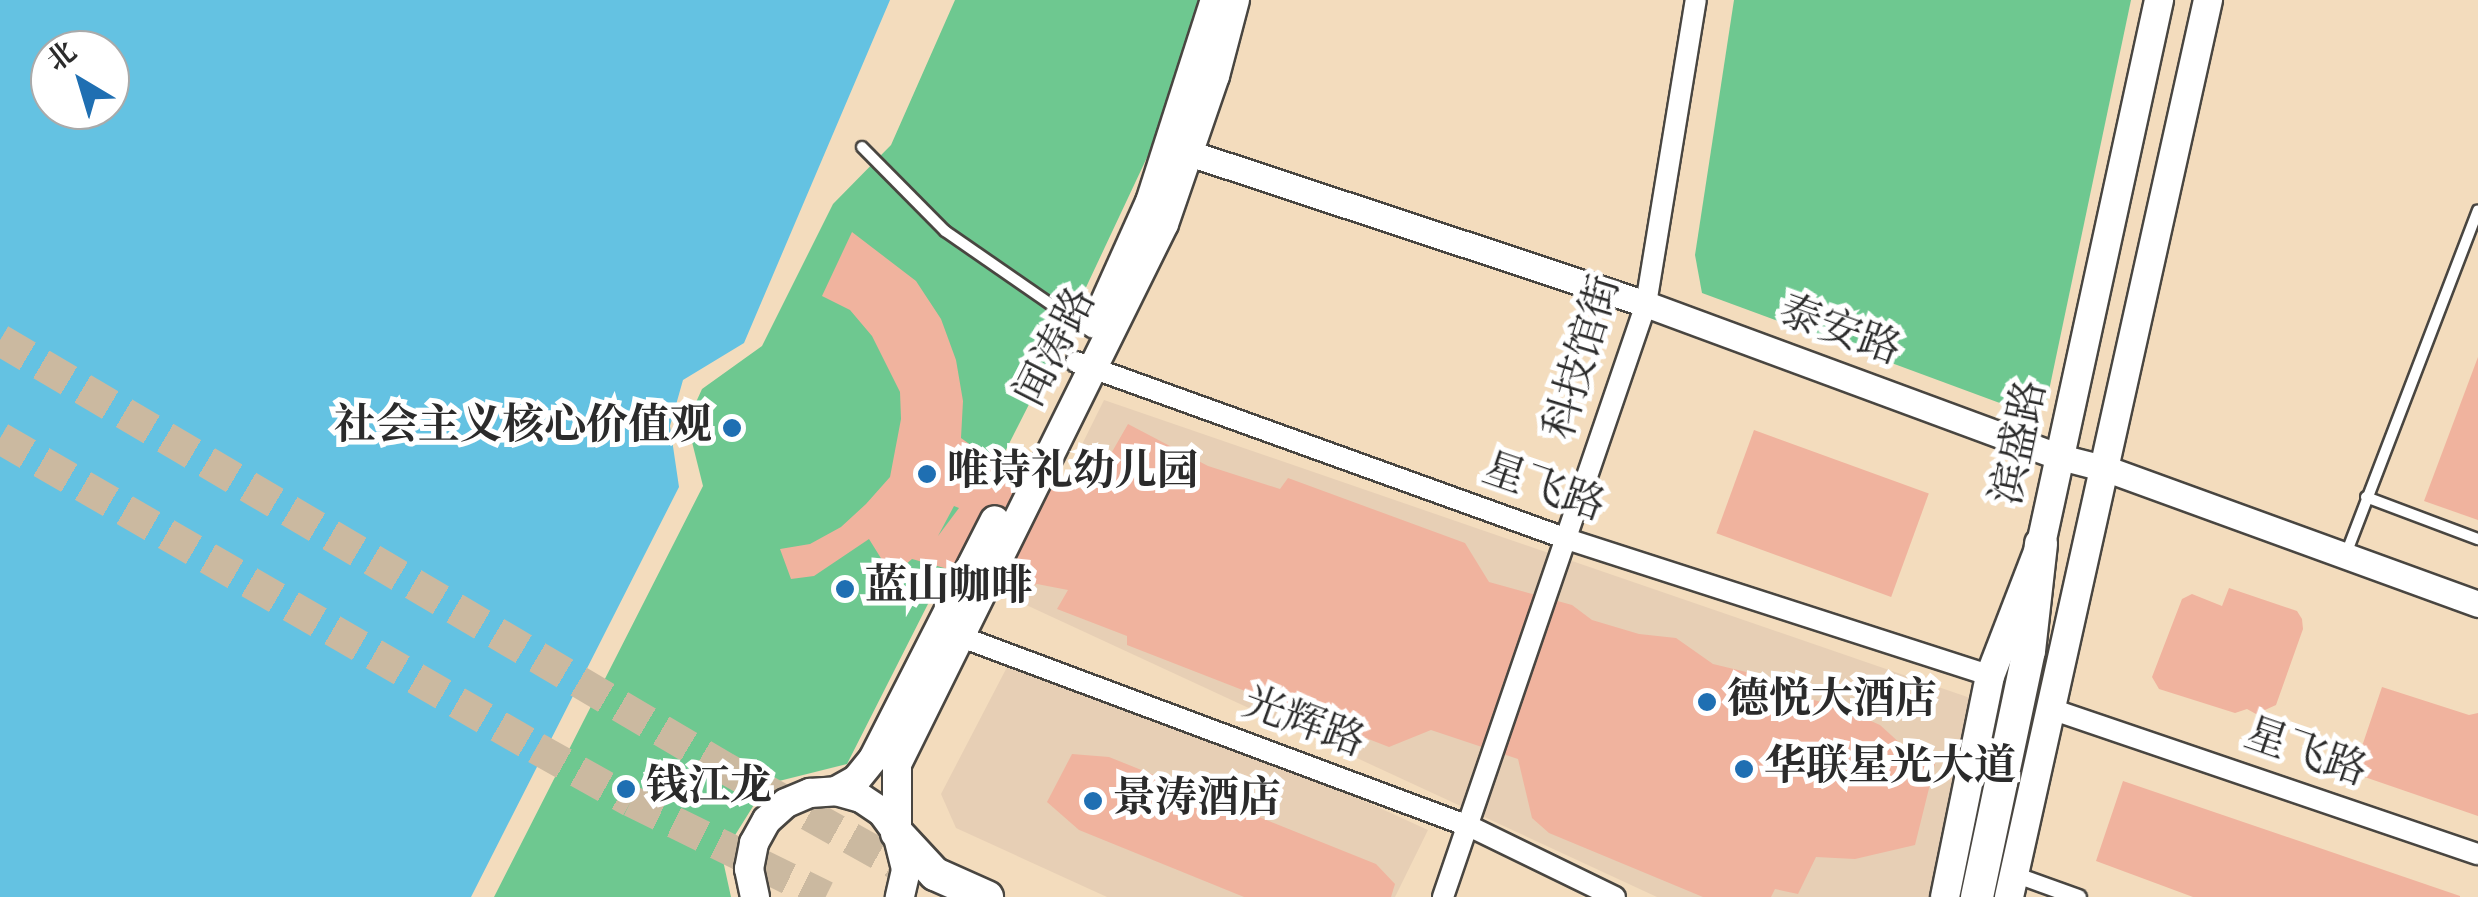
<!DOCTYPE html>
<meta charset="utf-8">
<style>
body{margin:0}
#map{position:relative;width:2478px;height:897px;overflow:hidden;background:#f3dcbd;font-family:"Sorts Mill Goudy","Noto Serif SC",serif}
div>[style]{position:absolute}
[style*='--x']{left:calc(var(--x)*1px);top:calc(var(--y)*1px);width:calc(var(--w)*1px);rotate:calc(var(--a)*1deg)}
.built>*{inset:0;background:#e7cfb5}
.green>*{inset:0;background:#6ec890}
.water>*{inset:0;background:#64c2e2}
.building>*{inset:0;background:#f0b39e;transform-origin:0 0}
.trunk-tunnel>*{height:32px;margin-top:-16px;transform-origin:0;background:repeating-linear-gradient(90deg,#cbb9a0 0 32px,transparent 0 48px)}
.roads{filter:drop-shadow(2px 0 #494641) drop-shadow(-2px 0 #494641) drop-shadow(0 2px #494641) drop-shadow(0 -2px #494641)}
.service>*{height:10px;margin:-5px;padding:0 5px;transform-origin:5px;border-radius:5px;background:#fff}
.pedestrian>*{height:15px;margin:-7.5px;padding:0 7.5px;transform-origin:7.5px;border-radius:7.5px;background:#fff}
.minor>*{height:20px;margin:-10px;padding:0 10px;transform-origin:10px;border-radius:10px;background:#fff}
.tertiary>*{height:25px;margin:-12.5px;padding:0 12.5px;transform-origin:12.5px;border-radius:12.5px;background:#fff}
.secondary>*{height:28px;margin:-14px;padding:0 14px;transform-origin:14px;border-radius:14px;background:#fff}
.primary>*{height:32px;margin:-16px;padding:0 16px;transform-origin:16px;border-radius:16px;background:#fff}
.trunk>*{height:32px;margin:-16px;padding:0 16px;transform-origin:16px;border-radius:16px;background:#fff}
.dots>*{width:28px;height:28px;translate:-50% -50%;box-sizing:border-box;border:5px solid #fff;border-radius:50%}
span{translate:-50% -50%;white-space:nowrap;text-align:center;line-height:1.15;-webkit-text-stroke:10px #fff;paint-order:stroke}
.street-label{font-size:42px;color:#2b2b2b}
.poi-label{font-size:42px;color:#2b2b2b;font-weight:700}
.right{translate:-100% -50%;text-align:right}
.left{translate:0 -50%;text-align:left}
.north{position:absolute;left:30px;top:30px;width:100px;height:100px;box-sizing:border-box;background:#fff;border:2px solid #aaa;border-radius:50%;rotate:322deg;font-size:28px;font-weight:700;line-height:40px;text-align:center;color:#2b2b2b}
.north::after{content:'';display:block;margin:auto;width:35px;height:45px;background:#1f6fb2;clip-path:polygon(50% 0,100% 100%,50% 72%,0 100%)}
</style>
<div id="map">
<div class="built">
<i style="clip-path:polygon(1104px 400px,1979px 701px,1930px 897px,1657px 897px,1007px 596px)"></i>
<i style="clip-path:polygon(1019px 644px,1428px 830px,1395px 897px,1107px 897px,956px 828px,941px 794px)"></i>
</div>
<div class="green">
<i style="clip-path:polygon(955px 0,1198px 0,1166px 117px,1058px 347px,847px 764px,767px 784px,722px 856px,731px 897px,494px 897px,703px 486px,687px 422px,702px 389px,762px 346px,833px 204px,891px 145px)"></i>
<i style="clip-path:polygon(1734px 0,2131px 0,2047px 400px,2016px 409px,1702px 293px,1695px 255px)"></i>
</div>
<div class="water">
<i style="clip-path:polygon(evenodd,0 0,890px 0,744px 343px,683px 380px,670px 426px,679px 487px,471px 897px,0 897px,0 0,50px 50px,110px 50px,110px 110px,50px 110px,50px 50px)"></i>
</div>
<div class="building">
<i style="clip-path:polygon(evenodd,852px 232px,916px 281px,941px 319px,956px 360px,963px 401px,961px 438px,979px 451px,1089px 492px,1128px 424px,1208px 466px,1280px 489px,1288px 478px,1465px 543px,1489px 582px,1572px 605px,1592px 620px,1639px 634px,1676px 638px,1713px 664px,1771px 678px,1792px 695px,1835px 705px,1880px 725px,1902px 745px,1937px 756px,1915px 845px,1855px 859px,1816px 857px,1798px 894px,1775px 889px,1771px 897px,1703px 897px,1549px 833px,1532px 818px,1518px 759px,1431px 730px,1389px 747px,1127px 645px,1127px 636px,1057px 609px,1068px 590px,1037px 584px,1023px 590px,912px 559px,892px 576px,869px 539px,814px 576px,791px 579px,780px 549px,810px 544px,841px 527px,866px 504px,890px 477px,901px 419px,900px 392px,872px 336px,850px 310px,822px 296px,852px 232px,954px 506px,959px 508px,938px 536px,954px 506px)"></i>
<i style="clip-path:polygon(2478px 357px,2478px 520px,2424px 501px)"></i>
<i style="left:1754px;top:430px;width:186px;height:110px;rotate:20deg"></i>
<i style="clip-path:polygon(2229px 588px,2297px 611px,2302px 619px,2303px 629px,2276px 705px,2256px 714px,2247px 709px,2235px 713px,2159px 689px,2152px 677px,2182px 599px,2192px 594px,2222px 606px)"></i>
<i style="clip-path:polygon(2382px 687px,2469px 715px,2478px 713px,2478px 816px,2353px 773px)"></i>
<i style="clip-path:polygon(1072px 754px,1109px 757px,1376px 864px,1395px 884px,1391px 897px,1244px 897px,1079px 830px,1047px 802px)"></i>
<i style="clip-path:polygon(2123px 781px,2460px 896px,2460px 897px,2193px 897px,2096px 861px)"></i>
</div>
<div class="trunk-tunnel">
<i style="--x:0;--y:340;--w:842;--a:30.56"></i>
<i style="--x:725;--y:768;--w:229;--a:29.2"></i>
<i style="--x:0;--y:438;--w:619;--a:30.04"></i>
<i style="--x:536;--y:748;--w:109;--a:29.2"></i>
<i style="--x:631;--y:801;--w:217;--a:26.2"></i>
</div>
<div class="roads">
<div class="service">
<i style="--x:862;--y:147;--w:118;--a:45.3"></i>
<i style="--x:945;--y:231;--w:178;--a:34.7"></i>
<i style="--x:2366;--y:497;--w:120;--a:20.6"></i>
<i style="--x:2346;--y:554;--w:368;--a:-69"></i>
</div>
<div class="pedestrian">
<i style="--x:2014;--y:874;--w:68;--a:19.8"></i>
</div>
<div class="minor">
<i style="--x:1076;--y:362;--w:522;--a:19.82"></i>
<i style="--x:1567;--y:539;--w:445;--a:17.9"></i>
<i style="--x:959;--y:636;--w:546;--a:20.46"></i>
<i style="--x:1471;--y:827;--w:160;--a:25.9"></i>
<i style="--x:2051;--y:709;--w:451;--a:18.8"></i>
<i style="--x:1443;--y:897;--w:627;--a:-71.1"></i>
<i style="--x:1646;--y:304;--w:308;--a:-80.7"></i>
</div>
<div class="tertiary">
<i style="--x:1171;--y:147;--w:500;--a:18.29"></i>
<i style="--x:1646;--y:304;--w:441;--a:20.3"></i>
<i style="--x:2060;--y:457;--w:49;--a:14.3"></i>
<i style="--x:2107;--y:469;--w:395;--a:20"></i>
</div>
<div class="secondary">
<i style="--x:1096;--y:322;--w:132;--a:-65.8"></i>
<i style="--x:1150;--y:202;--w:212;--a:-72.2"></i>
<i style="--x:836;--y:791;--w:23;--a:-29"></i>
<i style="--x:856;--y:780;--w:27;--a:-51"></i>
<i style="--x:873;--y:759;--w:268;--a:-63"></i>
<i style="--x:897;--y:833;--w:69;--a:-90"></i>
<i style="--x:897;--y:764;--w:602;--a:-63.69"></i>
<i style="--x:1164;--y:224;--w:157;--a:-71"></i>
<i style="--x:1215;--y:76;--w:79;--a:-75.3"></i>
<i style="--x:755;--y:897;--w:29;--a:-102"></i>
<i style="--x:749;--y:869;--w:26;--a:-79"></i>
<i style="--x:754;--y:843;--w:26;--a:-61"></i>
<i style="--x:767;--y:820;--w:25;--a:-42"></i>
<i style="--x:786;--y:803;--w:26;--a:-23"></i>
<i style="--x:810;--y:793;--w:26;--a:-4"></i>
<i style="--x:836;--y:791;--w:26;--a:16"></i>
<i style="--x:861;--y:798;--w:25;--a:34"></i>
<i style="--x:882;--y:812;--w:26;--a:54"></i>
<i style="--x:897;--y:833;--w:38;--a:76"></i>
<i style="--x:906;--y:870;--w:28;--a:103"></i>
<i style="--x:1945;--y:897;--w:226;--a:-78.5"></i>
<i style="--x:1990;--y:676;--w:142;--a:-68.9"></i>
<i style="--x:2041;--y:544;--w:557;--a:-77.76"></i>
<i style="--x:2009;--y:897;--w:919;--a:-77.49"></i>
</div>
<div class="primary">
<i style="--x:897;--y:833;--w:56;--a:47.2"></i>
<i style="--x:935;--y:874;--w:57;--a:23.9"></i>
</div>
<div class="trunk">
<i style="--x:1977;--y:897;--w:251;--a:-78.1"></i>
<i style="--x:2029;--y:651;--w:108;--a:-83.6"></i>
</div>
</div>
<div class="dots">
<i style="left:732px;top:428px;background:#1f6fb2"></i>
<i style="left:927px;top:474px;background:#1f6fb2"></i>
<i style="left:845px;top:589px;background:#1f6fb2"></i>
<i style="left:1707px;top:702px;background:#1f6fb2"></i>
<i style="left:1744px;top:769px;background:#1f6fb2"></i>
<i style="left:626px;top:789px;background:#1f6fb2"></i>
<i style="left:1093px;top:801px;background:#1f6fb2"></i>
</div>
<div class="street-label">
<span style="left:1839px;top:333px;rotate:20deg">泰安路</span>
<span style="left:1058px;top:348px;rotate:-63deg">闻涛路</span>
<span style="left:1585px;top:358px;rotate:-73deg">科技馆街</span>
<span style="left:2022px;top:443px;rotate:-78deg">滨盛路</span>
<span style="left:1543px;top:490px;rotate:19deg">星飞路</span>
<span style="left:1303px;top:725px;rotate:20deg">光辉路</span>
<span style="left:2305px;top:755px;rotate:19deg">星飞路</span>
</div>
<div class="poi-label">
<span class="right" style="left:712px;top:428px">社会主义核心价值观</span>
<span class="left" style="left:947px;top:474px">唯诗礼幼儿园</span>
<span class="left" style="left:865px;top:589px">蓝山咖啡</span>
<span class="left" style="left:1727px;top:702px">德悦大酒店</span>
<span class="left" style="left:1764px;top:769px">华联星光大道</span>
<span class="left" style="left:646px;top:789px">钱江龙</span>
<span class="left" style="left:1113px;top:801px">景涛酒店</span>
</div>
<div class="north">北</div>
</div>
